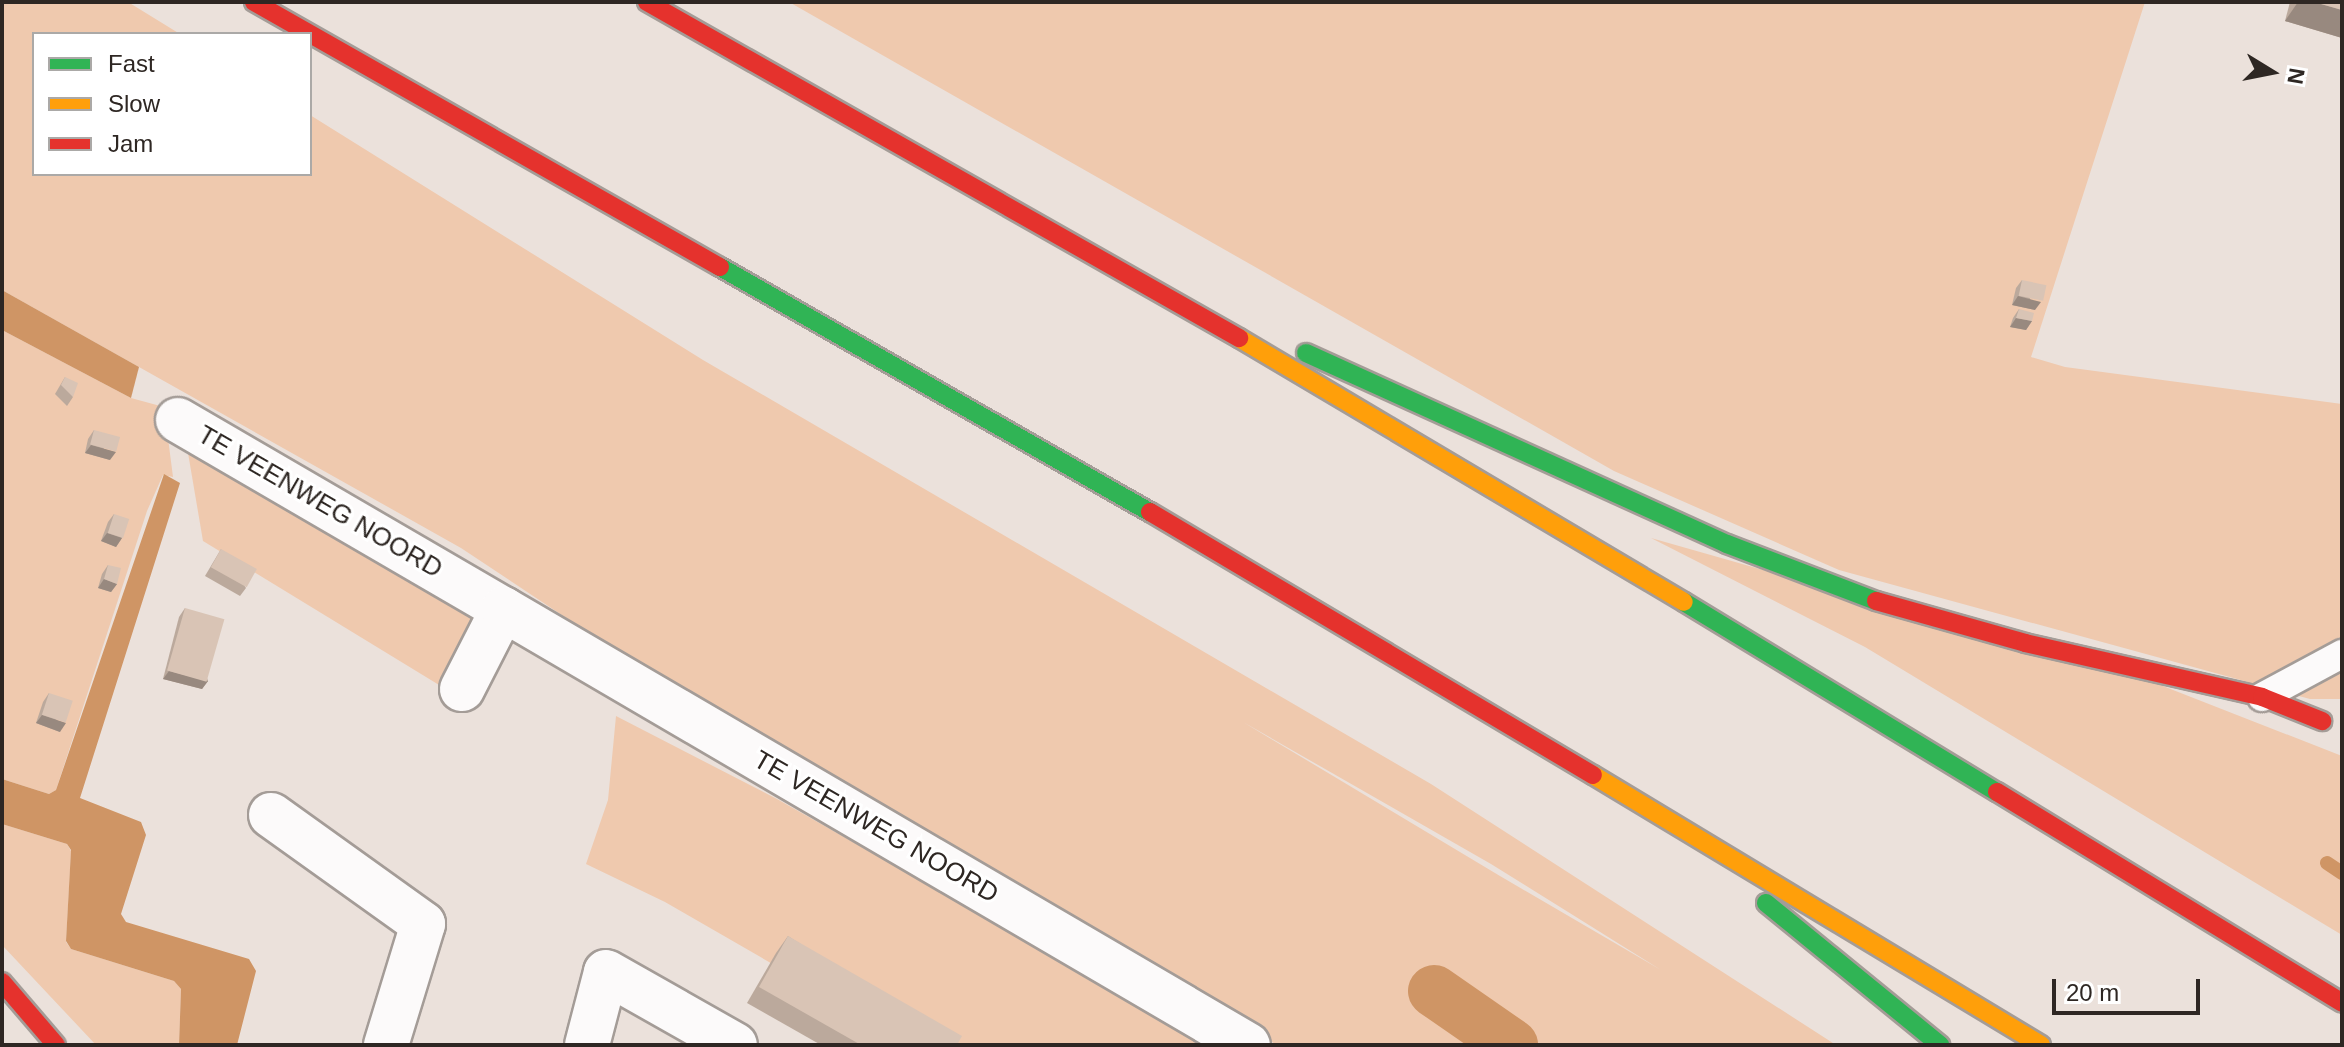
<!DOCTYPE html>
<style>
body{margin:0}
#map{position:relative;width:2344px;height:1047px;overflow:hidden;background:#ebe1db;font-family:Arial,sans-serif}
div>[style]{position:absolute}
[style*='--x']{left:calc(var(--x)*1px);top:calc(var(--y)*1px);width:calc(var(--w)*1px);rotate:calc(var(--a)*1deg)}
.green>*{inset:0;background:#efc9ae}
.water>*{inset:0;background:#cf9565}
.stream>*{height:14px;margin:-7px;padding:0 7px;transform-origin:7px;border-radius:7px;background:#cf9565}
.canal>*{height:52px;margin:-26px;padding:0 26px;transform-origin:26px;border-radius:26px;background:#cf9565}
.roads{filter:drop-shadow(2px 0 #a49c97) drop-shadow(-2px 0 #a49c97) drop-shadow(0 2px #a49c97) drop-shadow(0 -2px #a49c97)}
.lane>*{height:28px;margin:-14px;padding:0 14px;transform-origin:14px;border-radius:14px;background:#fcfafa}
.street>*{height:44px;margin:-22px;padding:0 22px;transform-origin:22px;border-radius:22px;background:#fcfafa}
.fast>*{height:18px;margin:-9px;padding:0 9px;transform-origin:9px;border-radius:9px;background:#30b455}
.slow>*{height:18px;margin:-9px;padding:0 9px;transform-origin:9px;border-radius:9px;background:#ff9f0a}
.jam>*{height:18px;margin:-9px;padding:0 9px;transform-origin:9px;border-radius:9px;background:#e5322d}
.wall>*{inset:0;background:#bba99c}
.shaded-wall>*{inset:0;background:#98897f}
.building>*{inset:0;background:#d9c4b5;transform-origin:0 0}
span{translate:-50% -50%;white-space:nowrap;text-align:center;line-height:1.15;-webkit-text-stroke:6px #fff;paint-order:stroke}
.street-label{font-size:26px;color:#2e2723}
.frame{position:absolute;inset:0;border:4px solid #2e2723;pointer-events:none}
.legend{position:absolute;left:32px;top:32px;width:280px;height:144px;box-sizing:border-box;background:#fff;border:2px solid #aba9a7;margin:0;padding:10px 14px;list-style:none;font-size:24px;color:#2e2723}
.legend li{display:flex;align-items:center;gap:16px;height:40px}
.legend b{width:40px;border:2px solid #aba9a7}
.north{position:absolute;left:2232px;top:32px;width:80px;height:80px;-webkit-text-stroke:6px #fff;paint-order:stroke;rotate:100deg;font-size:22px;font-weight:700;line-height:32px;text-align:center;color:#2e2723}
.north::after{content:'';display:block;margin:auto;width:28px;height:36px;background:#2e2723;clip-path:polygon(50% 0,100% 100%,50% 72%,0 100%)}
.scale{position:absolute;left:2052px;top:979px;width:148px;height:36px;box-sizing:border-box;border:4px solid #2e2723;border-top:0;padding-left:10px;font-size:24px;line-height:28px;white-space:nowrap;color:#2e2723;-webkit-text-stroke:6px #fff;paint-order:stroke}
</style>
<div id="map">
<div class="green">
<i style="clip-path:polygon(evenodd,2px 2px,128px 2px,180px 34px,34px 34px,34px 174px,310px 174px,310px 115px,703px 360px,1431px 784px,1836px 1045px,1277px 1045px,1065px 915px,706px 711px,461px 548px,2px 290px,2px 2px,1243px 722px,1491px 864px,1661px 970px,1500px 876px,1243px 722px)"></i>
<i style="clip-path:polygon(789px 2px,2145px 2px,2031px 357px,2065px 367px,2342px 404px,2342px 699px,2310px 699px,1839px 570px,1614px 471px)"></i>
<i style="clip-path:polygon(2px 330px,131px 398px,164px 407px,173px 477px,163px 475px,147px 511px,56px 790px,49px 794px,2px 779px)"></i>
<i style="clip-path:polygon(187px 447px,471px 608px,474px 640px,444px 688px,203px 541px)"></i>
<i style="clip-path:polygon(1651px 538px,2145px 679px,2342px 756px,2342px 935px,1865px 647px)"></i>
<i style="clip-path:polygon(616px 716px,777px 799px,1211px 1045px,913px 1045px,665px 902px,586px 864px,608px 800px)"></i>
<i style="clip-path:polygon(2px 824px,67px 844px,71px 851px,66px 942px,71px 949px,174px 981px,181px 989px,179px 1045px,96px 1045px,2px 945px)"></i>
</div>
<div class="water">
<i style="clip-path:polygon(2px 290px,139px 367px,131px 398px,2px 330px)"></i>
<i style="clip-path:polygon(164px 474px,180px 483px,80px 798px,141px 822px,146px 835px,121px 914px,126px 922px,249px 959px,256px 971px,237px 1045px,179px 1045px,181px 989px,174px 981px,71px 949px,66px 941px,71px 850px,67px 844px,2px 824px,2px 779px,49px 794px,56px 790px)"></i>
</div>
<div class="stream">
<i style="--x:2327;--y:863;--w:18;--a:34"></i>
</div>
<div class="canal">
<i style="--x:1434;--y:991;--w:95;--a:34.7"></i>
</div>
<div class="roads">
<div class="lane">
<i style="--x:2262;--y:697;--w:91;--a:-28.3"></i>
</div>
<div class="street">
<i style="--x:178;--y:420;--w:376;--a:30.2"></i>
<i style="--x:503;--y:609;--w:90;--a:117.1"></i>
<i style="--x:503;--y:609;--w:863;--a:30.34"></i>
<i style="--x:271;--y:815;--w:187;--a:35.6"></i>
<i style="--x:423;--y:924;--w:127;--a:107"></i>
<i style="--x:587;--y:1045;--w:75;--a:-75.4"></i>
<i style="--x:606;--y:972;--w:148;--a:29.5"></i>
</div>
<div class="fast">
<i style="--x:720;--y:267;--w:495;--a:29.7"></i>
<i style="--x:1306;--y:353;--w:462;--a:24.4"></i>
<i style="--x:1727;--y:544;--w:160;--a:20.9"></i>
<i style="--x:1684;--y:602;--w:366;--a:31.3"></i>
<i style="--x:1766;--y:903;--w:225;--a:39.2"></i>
</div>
<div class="slow">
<i style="--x:1239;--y:338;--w:517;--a:30.68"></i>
<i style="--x:1593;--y:775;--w:523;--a:31.08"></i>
</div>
<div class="jam">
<i style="--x:254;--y:2;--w:536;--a:29.63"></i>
<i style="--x:647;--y:2;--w:681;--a:29.58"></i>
<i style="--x:1150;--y:512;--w:515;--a:30.7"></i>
<i style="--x:1876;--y:601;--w:155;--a:15.7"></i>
<i style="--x:2025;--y:643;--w:243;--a:12.8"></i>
<i style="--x:2262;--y:697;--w:65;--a:21.8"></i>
<i style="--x:1997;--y:792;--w:404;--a:31.4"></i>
<i style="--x:2;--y:982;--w:83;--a:49.4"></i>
</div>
</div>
<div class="wall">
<i style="clip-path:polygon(2290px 2px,2342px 2px,2342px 38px,2285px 21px)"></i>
<i style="clip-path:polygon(2022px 280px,2035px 310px,2012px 305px,2016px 288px)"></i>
<i style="clip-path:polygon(2019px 309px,2032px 321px,2026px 330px,2010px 327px,2013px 318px)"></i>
<i style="clip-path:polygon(65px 377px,73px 397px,67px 406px,55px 394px)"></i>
<i style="clip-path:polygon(94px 430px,110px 460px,85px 453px,88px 439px)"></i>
<i style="clip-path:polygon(114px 514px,122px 538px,116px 547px,101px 541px,108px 522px)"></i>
<i style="clip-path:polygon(221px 549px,246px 588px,240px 596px,205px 576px)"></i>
<i style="clip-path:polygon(108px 565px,117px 584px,111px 592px,98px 588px,102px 574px)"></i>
<i style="clip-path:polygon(185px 608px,208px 681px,202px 689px,163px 679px,179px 617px)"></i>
<i style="clip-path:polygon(49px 693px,60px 732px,36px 723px,43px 702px)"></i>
<i style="clip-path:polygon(788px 936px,957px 1045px,821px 1045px,747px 1003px,776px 953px)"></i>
</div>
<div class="shaded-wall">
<i style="clip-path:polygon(2298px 2px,2314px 2px,2342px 10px,2342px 38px,2285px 21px)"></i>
<i style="clip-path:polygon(2018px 296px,2041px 302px,2035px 310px,2012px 305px)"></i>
<i style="clip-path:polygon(2016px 318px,2032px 321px,2026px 330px,2010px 327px)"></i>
<i style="clip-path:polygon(91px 445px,116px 452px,110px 460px,85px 453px)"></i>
<i style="clip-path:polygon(107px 533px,122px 538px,116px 547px,101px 541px)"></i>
<i style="clip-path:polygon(104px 579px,117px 584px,111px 592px,98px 588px)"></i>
<i style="clip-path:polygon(169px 671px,208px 681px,202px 689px,163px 679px)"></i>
<i style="clip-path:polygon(42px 715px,66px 723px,60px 732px,36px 723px)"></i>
</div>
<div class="building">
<i style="clip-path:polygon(2314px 2px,2342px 2px,2342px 10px)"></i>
<i style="left:2022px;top:280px;width:25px;height:16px;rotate:12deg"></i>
<i style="clip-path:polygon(2019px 309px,2034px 313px,2032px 321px,2016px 318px)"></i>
<i style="clip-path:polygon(65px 377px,78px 383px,73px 397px,61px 385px)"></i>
<i style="left:94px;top:430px;width:27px;height:15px;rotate:15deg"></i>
<i style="left:114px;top:514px;width:16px;height:20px;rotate:18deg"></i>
<i style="left:221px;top:549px;width:41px;height:21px;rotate:29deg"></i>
<i style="clip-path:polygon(108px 565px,121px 568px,117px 584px,104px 579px)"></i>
<i style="left:185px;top:608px;width:41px;height:65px;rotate:16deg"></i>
<i style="left:49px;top:693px;width:25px;height:23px;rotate:18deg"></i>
<i style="clip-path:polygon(788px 936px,962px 1036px,957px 1045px,861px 1045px,759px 987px)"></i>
</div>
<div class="street-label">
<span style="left:320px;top:502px;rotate:30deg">TE VEENWEG NOORD</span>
<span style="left:876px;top:827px;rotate:30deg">TE VEENWEG NOORD</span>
</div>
<div class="frame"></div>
<ul class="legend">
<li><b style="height:10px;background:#30b455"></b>Fast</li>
<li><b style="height:10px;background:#ff9f0a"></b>Slow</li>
<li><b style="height:10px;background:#e5322d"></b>Jam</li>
</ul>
<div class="north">N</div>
<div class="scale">20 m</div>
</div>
